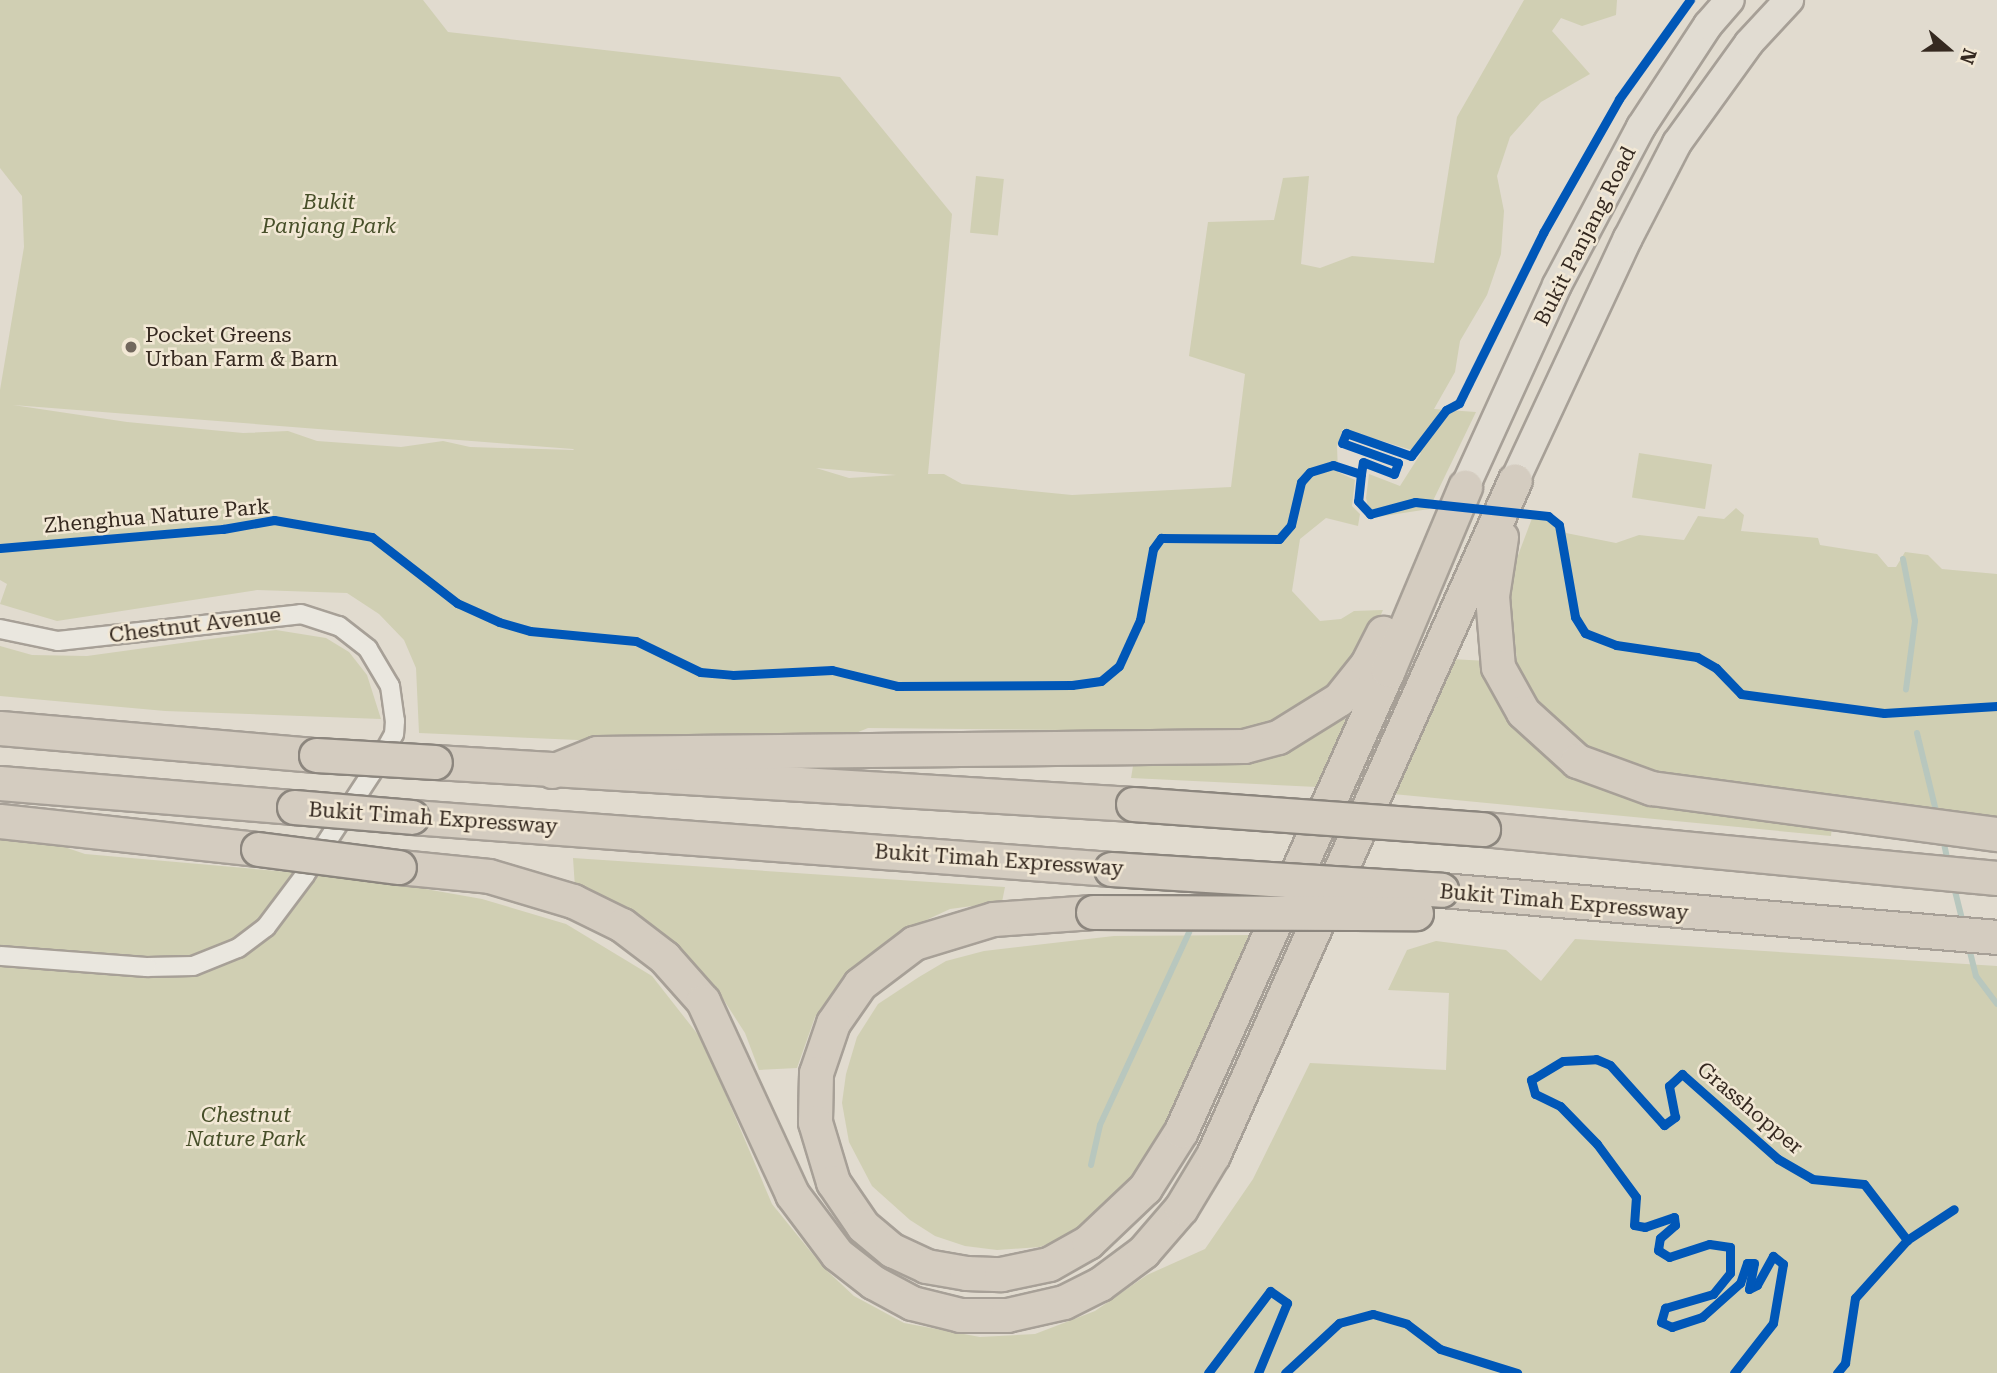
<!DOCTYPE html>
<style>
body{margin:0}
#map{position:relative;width:1997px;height:1373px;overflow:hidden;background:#e1dbcf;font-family:"Roboto Serif",serif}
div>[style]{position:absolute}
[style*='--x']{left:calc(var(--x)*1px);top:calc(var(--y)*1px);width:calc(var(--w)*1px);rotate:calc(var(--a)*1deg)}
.green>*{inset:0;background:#d0cfb3;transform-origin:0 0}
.stream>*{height:6px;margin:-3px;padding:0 3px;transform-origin:3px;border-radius:3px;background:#b8c7be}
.roads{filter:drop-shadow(2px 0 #a7a097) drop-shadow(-2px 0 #a7a097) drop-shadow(0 2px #a7a097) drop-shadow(0 -2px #a7a097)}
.minor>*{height:18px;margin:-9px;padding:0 9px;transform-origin:9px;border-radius:9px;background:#eae7df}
.primary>*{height:28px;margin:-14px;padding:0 14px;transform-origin:14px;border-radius:14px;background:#e1dcd2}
.motorway>*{height:33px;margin:-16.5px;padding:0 16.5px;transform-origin:16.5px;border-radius:16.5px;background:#d4ccc0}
.bridges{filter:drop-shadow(2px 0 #8c867e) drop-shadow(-2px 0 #8c867e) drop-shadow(0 2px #8c867e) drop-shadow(0 -2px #8c867e)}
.motorway-bridge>*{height:33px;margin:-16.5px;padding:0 16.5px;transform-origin:16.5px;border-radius:16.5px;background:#d4ccc0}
.cycleway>*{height:9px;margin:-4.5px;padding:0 4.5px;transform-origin:4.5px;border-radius:4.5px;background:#0057b8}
.dots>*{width:19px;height:19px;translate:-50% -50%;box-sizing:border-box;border:4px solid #f2e8d5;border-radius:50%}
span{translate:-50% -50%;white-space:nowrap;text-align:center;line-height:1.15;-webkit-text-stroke:5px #f2e8d5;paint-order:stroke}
.park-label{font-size:21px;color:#474f29;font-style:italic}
.street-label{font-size:21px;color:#352920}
.poi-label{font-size:21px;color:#352920}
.left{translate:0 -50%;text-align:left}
.north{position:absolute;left:1913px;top:14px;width:70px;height:70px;-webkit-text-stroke:5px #f2e8d5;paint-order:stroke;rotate:110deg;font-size:19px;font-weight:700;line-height:28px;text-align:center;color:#352920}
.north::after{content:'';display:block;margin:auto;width:24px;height:32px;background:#352920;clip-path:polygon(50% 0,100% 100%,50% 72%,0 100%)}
</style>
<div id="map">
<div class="green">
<i style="clip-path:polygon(evenodd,0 0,423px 0,448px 32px,840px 77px,952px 214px,928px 474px,944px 474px,962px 484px,1072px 495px,1231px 487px,1245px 374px,1189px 356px,1208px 222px,1274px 220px,1283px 178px,1309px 176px,1301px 264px,1320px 268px,1352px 256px,1434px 263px,1457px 117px,1524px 0,1617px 0,1616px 15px,1582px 26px,1561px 18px,1552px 31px,1590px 74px,1541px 102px,1510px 137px,1497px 176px,1504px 211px,1501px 254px,1487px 295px,1460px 341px,1455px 372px,1434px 409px,1476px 412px,1429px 509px,1371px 518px,1366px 498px,1369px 474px,1400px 486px,1421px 453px,1343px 429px,1337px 446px,1338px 472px,1355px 480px,1352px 506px,1360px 514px,1358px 526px,1326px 518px,1300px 539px,1292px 591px,1320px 621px,1341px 619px,1354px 611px,1383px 610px,1361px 659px,1337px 686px,1255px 732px,868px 728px,851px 735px,625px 742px,419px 733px,416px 668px,404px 640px,379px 614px,347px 593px,257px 590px,57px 621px,0 604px,7px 584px,0 580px,0 390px,24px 247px,22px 196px,0 168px,0 0,13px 405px,573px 449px,574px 450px,470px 447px,443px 441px,401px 447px,317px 441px,288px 431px,243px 433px,127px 422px,13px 405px,0 0,816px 468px,896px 475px,849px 478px,816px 468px)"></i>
<i style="left:976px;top:176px;width:28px;height:57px;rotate:6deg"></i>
<i style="left:1639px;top:453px;width:74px;height:45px;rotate:9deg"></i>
<i style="clip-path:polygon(1736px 508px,1744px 515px,1741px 531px,1818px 538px,1820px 545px,1877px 554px,1888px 567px,1896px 567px,1905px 552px,1928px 555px,1942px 569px,1997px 574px,1997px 820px,1676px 779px,1597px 755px,1564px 733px,1537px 704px,1518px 671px,1510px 596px,1517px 558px,1534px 513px,1549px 514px,1563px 523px,1566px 533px,1616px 543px,1639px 535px,1684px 540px,1698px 516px,1724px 519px)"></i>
<i style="clip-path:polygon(276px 630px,326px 638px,349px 652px,367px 675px,381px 719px,165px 711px,0 696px,0 646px,32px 655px,87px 656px)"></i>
<i style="clip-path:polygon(1451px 659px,1487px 661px,1528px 736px,1832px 826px,1831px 836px,1393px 794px)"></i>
<i style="clip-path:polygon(1336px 716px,1349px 721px,1317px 787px,1131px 778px,1133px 766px,1223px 762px)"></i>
<i style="clip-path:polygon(0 825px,85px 854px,369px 879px,482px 899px,566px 924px,652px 976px,703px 1041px,772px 1204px,824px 1268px,854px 1296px,904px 1323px,980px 1337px,1035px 1334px,1095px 1311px,1147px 1275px,1205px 1249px,1253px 1179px,1310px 1063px,1446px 1070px,1449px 993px,1388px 990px,1407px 950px,1436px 941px,1506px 950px,1541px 981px,1575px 939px,1997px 966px,1997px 1373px,0 1373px)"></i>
<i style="clip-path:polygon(573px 858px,1005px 887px,1002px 902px,950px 909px,907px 929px,848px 973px,815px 1017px,797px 1068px,759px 1070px,745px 1033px,718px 991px,675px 949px,575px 888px)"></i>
<i style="clip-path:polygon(1254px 935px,1180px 1105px,1138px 1181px,1076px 1232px,1040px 1247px,997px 1250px,965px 1246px,935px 1236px,910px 1220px,872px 1186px,849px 1142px,842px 1103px,846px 1074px,857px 1037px,878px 1004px,919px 977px,946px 961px,984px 951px,1114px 936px)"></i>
</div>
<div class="stream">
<i style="--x:1903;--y:559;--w:63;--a:79"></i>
<i style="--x:1915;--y:621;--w:69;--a:97.5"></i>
<i style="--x:1917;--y:733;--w:84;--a:76.3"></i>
<i style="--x:1943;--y:839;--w:24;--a:78"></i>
<i style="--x:1953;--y:883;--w:41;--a:76"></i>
<i style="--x:1968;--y:944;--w:33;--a:76"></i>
<i style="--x:1976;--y:976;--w:35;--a:53"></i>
<i style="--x:1091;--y:1165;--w:41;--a:-77.3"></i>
<i style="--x:1100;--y:1125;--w:213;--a:-65.2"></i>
</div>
<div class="roads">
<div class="minor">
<i style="--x:0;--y:629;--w:59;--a:11.7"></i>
<i style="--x:58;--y:641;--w:244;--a:-6.3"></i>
<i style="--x:301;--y:614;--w:40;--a:18"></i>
<i style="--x:339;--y:626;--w:37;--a:38"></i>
<i style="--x:368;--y:649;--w:43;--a:59.3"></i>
<i style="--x:390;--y:686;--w:35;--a:82"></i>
<i style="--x:395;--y:721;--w:13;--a:94"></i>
<i style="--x:394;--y:734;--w:39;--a:119"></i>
<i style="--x:375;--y:768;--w:128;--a:123.2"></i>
<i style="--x:305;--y:875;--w:65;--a:126.9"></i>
<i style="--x:266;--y:927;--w:35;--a:143"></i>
<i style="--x:238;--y:948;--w:48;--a:158.2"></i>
<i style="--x:193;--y:966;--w:46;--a:178.8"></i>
<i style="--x:147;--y:967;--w:147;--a:-175.7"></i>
</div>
<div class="primary">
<i style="--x:1515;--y:480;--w:267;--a:-65"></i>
<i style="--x:1628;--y:238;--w:107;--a:-62.7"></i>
<i style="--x:1677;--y:143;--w:123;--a:-54.2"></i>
<i style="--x:1749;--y:43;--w:59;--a:-47.1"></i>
<i style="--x:1465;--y:487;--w:222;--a:-65.5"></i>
<i style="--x:1557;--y:285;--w:179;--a:-62"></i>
<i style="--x:1641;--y:127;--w:122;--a:-56.7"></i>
<i style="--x:1708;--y:25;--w:33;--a:-49"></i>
</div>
<div class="motorway">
<i style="--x:1501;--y:537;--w:60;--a:98.7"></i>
<i style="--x:1492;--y:596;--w:71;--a:85.2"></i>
<i style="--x:1498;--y:667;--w:51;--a:60.9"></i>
<i style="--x:1523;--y:712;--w:73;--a:42.2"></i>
<i style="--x:1577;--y:761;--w:79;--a:20"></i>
<i style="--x:1651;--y:788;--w:349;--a:7.6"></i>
<i style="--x:0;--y:728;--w:317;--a:4.9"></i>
<i style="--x:435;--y:762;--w:699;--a:3.44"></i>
<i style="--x:552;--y:771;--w:48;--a:-21.8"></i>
<i style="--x:597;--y:753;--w:647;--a:-0.62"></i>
<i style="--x:1244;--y:746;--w:35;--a:-15"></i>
<i style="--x:1278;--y:737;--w:72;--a:-31.9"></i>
<i style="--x:1339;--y:699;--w:45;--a:-51.3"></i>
<i style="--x:1367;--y:664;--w:35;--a:-63"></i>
<i style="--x:0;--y:783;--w:295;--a:4.7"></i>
<i style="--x:412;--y:817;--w:701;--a:4.25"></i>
<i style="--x:0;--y:821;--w:260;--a:6.2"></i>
<i style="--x:1483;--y:829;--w:516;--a:5.45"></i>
<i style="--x:399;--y:867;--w:90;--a:5.7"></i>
<i style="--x:489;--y:876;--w:88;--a:16.6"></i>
<i style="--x:573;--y:901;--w:55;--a:26.1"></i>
<i style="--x:622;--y:925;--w:53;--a:37.3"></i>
<i style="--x:664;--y:957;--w:59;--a:48.4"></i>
<i style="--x:703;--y:1001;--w:213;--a:65.2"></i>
<i style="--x:792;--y:1194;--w:75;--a:53.1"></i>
<i style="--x:837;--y:1254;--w:46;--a:37.9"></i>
<i style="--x:873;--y:1282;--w:44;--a:28.3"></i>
<i style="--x:912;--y:1303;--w:49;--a:14"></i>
<i style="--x:960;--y:1315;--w:47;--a:0"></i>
<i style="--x:1007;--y:1315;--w:58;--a:-12.8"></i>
<i style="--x:1064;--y:1302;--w:40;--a:-26.6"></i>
<i style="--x:1100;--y:1284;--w:54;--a:-36.7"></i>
<i style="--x:1143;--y:1252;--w:58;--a:-49.2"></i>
<i style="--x:1181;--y:1208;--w:62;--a:-58.9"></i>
<i style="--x:1213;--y:1155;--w:739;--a:-65.9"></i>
<i style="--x:1441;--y:890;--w:558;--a:4.83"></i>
<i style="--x:1093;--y:912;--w:100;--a:176"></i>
<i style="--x:993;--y:919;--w:83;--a:163.1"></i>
<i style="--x:914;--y:943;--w:68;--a:142.8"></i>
<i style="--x:860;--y:984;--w:47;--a:124.7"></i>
<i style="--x:833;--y:1023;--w:53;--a:108.8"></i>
<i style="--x:816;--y:1073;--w:49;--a:91.2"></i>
<i style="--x:815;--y:1122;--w:63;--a:73.3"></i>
<i style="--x:833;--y:1182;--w:53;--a:55.7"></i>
<i style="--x:863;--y:1226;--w:38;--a:40"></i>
<i style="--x:892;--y:1250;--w:38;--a:25"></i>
<i style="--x:926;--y:1266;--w:41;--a:9.9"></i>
<i style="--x:966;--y:1273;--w:35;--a:2"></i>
<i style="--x:1001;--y:1274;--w:49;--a:-11.8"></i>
<i style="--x:1049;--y:1264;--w:45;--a:-29.4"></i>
<i style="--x:1088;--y:1242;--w:79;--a:-43.5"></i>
<i style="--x:1145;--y:1188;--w:67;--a:-57.7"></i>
<i style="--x:1181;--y:1131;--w:505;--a:-65.82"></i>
<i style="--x:1388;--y:670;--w:199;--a:-67.2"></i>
</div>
</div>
<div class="bridges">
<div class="motorway-bridge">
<i style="--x:316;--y:755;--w:119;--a:3.4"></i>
<i style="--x:1133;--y:804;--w:351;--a:4.1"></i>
<i style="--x:294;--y:807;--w:118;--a:4.8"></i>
<i style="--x:258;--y:849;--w:142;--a:7.3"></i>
<i style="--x:1111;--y:869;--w:331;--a:3.6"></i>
<i style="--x:1093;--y:912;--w:323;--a:0.2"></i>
</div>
</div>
<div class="cycleway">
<i style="--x:1361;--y:474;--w:12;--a:-81"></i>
<i style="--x:1363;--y:462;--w:33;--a:21"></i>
<i style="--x:1394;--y:474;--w:12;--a:-70"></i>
<i style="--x:1398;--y:463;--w:59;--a:-160.3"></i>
<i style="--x:1342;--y:443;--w:11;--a:-68"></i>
<i style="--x:1346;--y:433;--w:69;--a:19.5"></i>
<i style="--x:1411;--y:456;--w:58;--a:-52.7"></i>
<i style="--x:1446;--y:410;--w:15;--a:-28"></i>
<i style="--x:1459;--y:403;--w:190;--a:-63.7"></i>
<i style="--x:1543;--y:233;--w:154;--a:-60.4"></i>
<i style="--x:1619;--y:99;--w:122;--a:-54.4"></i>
<i style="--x:0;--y:548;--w:224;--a:-4.9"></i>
<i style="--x:223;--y:529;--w:52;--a:-10"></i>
<i style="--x:274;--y:520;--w:99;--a:9.8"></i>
<i style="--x:372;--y:537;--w:108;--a:37.8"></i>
<i style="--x:457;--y:603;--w:46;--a:24.3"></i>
<i style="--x:499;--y:622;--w:32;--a:16"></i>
<i style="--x:530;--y:631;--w:106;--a:5.4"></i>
<i style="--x:636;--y:641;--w:71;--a:25.8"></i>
<i style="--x:700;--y:672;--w:33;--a:5"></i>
<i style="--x:733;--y:675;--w:99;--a:-2.9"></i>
<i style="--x:832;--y:670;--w:67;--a:13.8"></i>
<i style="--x:897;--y:686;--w:175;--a:-0.3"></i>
<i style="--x:1072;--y:685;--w:29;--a:-8"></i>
<i style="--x:1101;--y:681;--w:23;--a:-40"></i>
<i style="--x:1119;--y:666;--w:51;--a:-65.5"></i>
<i style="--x:1140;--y:620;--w:72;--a:-79.6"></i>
<i style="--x:1153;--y:549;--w:14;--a:-54"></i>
<i style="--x:1161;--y:538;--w:118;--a:0.5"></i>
<i style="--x:1279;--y:539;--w:18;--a:-49"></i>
<i style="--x:1291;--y:525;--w:44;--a:-76.9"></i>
<i style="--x:1301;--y:482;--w:13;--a:-48"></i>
<i style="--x:1310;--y:472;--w:24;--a:-17"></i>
<i style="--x:1333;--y:465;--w:29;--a:18"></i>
<i style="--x:1361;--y:474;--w:27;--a:96"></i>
<i style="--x:1358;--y:501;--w:18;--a:47"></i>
<i style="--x:1370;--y:514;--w:47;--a:-14.9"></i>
<i style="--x:1415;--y:502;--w:134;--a:6"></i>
<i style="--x:1548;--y:516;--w:14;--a:39"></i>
<i style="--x:1559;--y:525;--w:93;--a:80.1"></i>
<i style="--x:1575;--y:617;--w:19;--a:58"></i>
<i style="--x:1585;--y:633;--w:33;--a:21"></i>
<i style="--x:1616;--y:645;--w:82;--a:8.4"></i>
<i style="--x:1697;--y:657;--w:22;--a:30"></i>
<i style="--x:1716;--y:668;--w:36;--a:46"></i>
<i style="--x:1741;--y:694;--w:144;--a:7.6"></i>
<i style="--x:1884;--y:713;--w:113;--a:-3.5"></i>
<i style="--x:1208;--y:1373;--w:103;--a:-52.9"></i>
<i style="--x:1270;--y:1291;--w:21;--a:35"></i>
<i style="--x:1287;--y:1303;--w:76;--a:112.5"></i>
<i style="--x:1285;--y:1373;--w:74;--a:-42.8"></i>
<i style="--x:1339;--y:1323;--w:35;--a:-15"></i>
<i style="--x:1373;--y:1314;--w:35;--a:16"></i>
<i style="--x:1407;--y:1324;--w:41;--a:37.1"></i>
<i style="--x:1440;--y:1349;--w:81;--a:17.3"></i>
<i style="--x:1734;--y:1373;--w:63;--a:-52"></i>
<i style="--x:1773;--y:1323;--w:60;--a:-80.4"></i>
<i style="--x:1783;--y:1264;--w:13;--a:-141"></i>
<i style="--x:1773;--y:1256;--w:33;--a:119"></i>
<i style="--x:1757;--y:1285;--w:9;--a:153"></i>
<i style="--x:1749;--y:1289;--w:26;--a:-79"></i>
<i style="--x:1754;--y:1263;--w:7;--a:180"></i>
<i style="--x:1747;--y:1263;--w:21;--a:109"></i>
<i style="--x:1740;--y:1283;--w:51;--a:138.2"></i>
<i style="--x:1702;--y:1317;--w:32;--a:162"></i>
<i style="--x:1672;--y:1327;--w:12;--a:-156"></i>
<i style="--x:1661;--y:1322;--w:15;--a:-74"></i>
<i style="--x:1665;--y:1308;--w:50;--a:-16.3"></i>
<i style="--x:1713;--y:1294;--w:27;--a:-51"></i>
<i style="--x:1730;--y:1273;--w:26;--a:-90"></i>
<i style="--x:1730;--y:1247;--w:21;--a:-172"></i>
<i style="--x:1709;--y:1244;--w:42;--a:162"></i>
<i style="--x:1669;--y:1257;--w:13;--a:-148"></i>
<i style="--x:1658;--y:1250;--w:12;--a:-81"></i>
<i style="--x:1660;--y:1238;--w:20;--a:-41"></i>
<i style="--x:1675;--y:1225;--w:8;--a:-97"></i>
<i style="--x:1674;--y:1217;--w:31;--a:161"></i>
<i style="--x:1645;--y:1227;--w:11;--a:-170"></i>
<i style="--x:1634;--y:1225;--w:28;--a:-86"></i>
<i style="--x:1636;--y:1197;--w:66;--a:-126.3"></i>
<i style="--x:1597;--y:1144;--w:53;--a:-134.2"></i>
<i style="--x:1560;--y:1106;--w:28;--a:-154"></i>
<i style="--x:1535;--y:1094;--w:15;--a:-106"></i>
<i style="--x:1531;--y:1080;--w:37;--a:-31"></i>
<i style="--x:1563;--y:1061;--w:33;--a:-3"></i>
<i style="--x:1596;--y:1059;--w:15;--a:23"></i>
<i style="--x:1610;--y:1065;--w:81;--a:48"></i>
<i style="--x:1664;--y:1125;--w:14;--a:-36"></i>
<i style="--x:1675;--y:1117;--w:32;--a:-101"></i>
<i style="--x:1669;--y:1086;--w:18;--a:-43"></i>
<i style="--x:1682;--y:1074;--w:128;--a:41.5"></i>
<i style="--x:1778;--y:1159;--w:39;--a:30"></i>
<i style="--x:1812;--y:1179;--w:52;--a:5.5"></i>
<i style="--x:1864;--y:1184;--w:71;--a:52.5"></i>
<i style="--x:1837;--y:1373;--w:13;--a:-51"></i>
<i style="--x:1845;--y:1363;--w:66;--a:-81.3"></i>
<i style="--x:1855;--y:1298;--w:78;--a:-48.1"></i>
<i style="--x:1907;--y:1240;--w:56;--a:-33.4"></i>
</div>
<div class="dots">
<i style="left:131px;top:347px;background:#71675d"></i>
</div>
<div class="park-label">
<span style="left:329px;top:214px">Bukit<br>Panjang Park</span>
<span style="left:246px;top:1127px">Chestnut<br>Nature Park</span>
</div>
<div class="street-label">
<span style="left:1585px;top:236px;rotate:-63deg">Bukit Panjang Road</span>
<span style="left:157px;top:516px;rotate:-5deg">Zhenghua Nature Park</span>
<span style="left:195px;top:625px;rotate:-7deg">Chestnut Avenue</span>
<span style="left:433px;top:818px;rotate:4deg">Bukit Timah Expressway</span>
<span style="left:999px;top:860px;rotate:4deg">Bukit Timah Expressway</span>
<span style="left:1564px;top:902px;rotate:5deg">Bukit Timah Expressway</span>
<span style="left:1750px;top:1108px;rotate:40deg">Grasshopper</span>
</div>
<div class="poi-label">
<span class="left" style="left:145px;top:347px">Pocket Greens<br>Urban Farm &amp; Barn</span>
</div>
<div class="north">N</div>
</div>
